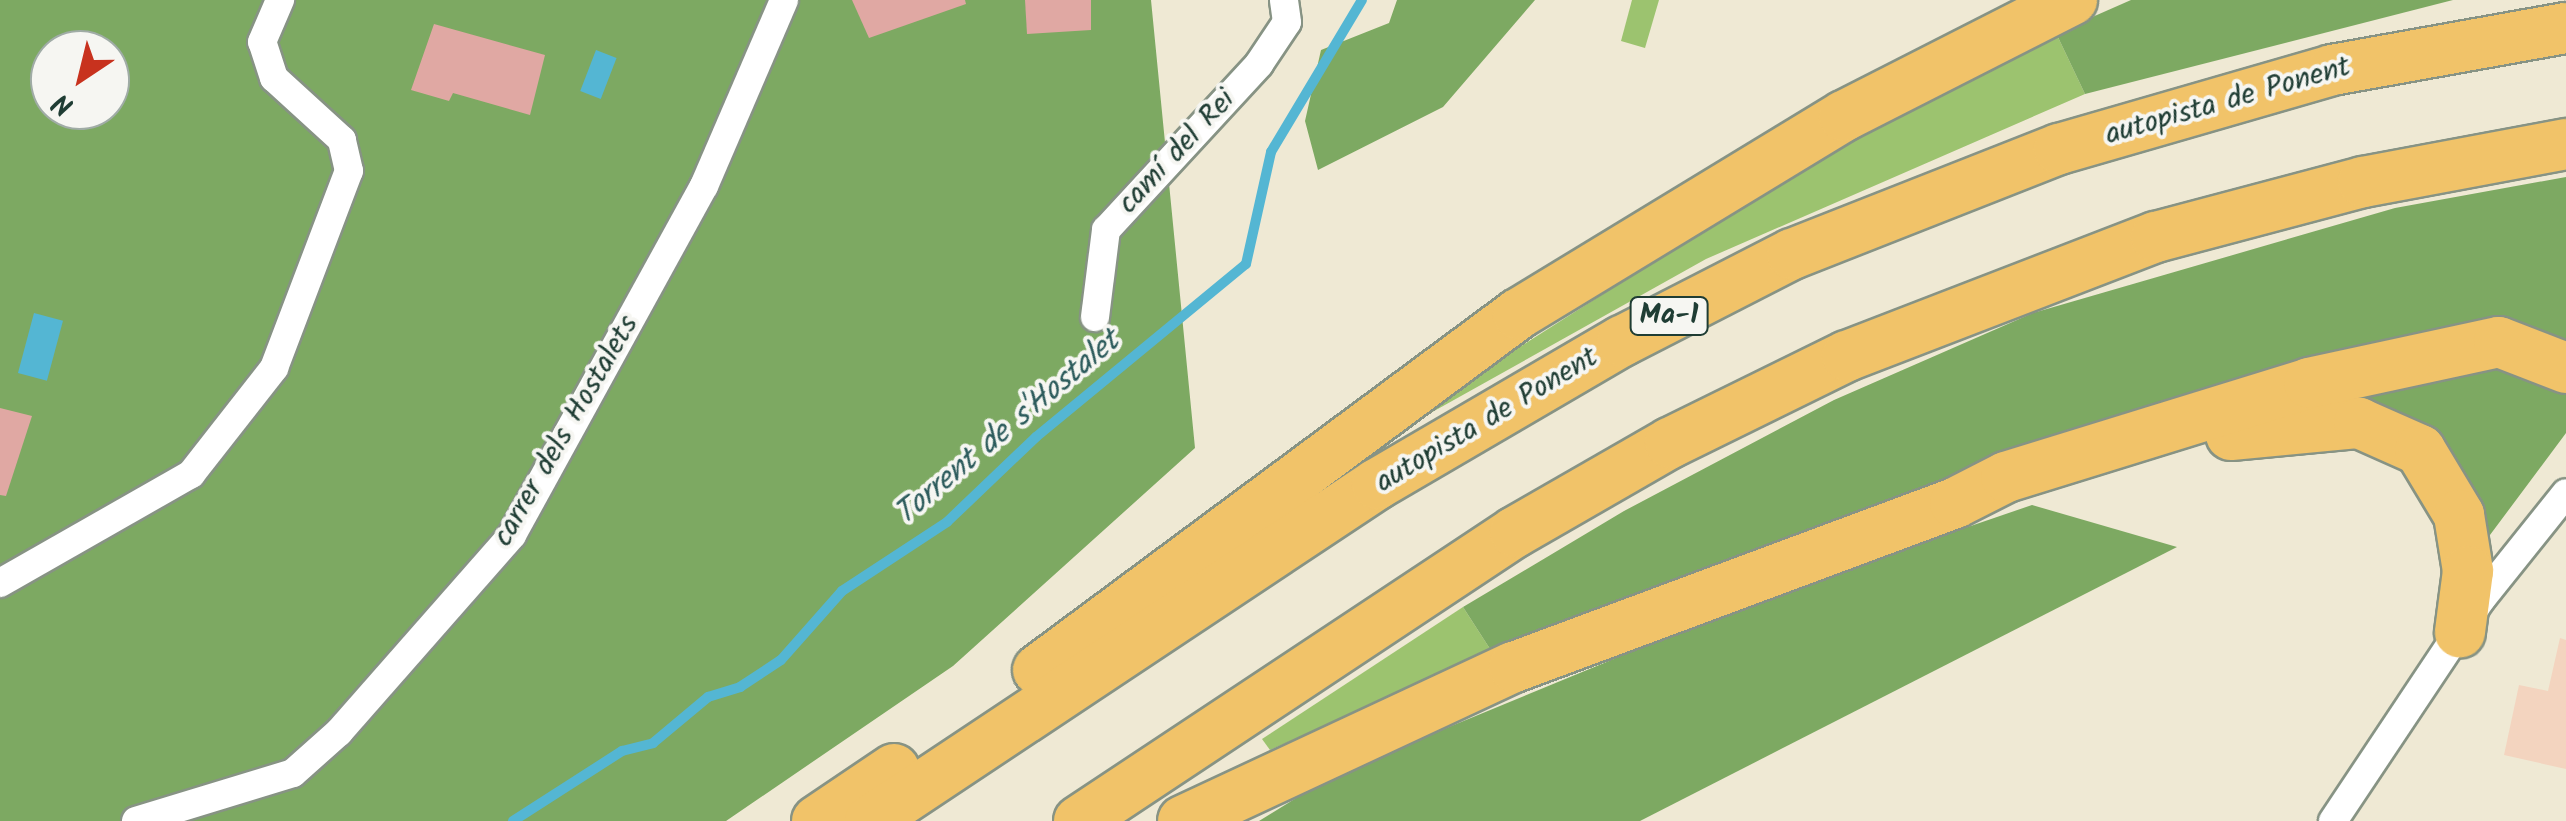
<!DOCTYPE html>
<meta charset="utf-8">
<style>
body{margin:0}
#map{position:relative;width:2566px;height:821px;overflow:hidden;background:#efe9d4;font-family:Kalam,sans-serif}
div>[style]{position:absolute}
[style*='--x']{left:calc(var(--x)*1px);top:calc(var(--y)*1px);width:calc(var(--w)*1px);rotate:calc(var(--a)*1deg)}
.built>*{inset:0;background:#f3d4bf}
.green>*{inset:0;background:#9cc36f}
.forest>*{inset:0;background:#7da962}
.water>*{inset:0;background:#54b6d3;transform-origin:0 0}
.stream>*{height:10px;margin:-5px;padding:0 5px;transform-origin:5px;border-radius:5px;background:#54b6d3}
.building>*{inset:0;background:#e0a8a3}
.roads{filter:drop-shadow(2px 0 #879384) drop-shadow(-2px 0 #879384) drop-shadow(0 2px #879384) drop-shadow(0 -2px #879384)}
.minor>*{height:28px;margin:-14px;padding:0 14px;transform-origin:14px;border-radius:14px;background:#fff}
.motorway>*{height:50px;margin:-25px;padding:0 25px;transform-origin:25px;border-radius:25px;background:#f1c369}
span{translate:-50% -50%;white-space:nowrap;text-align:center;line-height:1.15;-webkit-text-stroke:8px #f6f6f2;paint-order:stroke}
.shield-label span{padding:2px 8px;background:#f6f6f2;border:2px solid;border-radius:8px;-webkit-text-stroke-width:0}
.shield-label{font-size:28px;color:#1f3d34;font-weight:700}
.street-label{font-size:30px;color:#1f3d34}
.water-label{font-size:32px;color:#2c5b5c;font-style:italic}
.north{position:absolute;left:30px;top:30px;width:100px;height:100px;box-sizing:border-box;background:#f6f6f2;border:2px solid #a0aca6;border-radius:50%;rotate:215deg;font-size:28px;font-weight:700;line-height:40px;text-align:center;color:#1f3d34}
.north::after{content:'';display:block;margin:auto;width:35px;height:45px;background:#c8321e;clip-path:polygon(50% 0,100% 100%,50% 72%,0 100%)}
</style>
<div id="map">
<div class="built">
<i style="clip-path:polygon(2560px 638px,2566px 640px,2566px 769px,2504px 755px,2519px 685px,2548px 691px)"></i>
</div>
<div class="green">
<i style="clip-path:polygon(1632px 0,1659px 0,1645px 48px,1621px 41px)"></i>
<i style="clip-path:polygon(2056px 33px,2085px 94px,1706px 259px,1418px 420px,1413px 415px,1815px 159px)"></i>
<i style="clip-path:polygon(1463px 607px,1492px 652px,1270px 750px,1262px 739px)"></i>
</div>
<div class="forest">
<i style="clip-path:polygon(evenodd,0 0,1151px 0,1195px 448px,953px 666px,726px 821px,0 821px,0 0,50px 50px,110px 50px,110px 110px,50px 110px,50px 50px)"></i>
<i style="clip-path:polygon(1397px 0,1535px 0,1443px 107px,1318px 170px,1305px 121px,1321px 50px,1389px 23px)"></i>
<i style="clip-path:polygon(2131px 0,2453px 0,2085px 94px,2056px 33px)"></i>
<i style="clip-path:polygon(2566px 177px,2566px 358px,2503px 329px,1492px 652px,1463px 607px,1624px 511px,1834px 400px,2033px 313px,2395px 208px)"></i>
<i style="clip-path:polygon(2512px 362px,2566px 391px,2566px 433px,2487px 539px,2478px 502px,2444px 445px,2404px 415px,2350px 401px,2349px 395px)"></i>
<i style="clip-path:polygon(2032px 505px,2177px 547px,1640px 821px,1259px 821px,1335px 774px,1769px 595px)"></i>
</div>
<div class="water">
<i style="left:596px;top:50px;width:22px;height:44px;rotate:21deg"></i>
<i style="left:34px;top:313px;width:30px;height:62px;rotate:15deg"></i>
</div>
<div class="stream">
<i style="--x:513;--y:821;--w:130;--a:-32.7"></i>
<i style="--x:622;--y:751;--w:32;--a:-14"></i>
<i style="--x:653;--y:743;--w:72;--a:-39.9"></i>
<i style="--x:708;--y:697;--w:34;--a:-17"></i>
<i style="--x:740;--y:687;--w:49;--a:-33.4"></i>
<i style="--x:781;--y:660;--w:92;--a:-48.5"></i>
<i style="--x:842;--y:591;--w:126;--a:-33.3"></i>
<i style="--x:947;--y:522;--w:123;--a:-43.7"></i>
<i style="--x:1036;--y:437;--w:272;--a:-39.5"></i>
<i style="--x:1246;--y:264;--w:115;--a:-77.4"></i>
<i style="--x:1271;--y:152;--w:177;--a:-59.1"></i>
</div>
<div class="building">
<i style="clip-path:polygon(852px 0,965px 0,966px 4px,869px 38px)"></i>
<i style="clip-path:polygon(1025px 0,1091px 0,1091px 30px,1027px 34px)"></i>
<i style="clip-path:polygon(434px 24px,545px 55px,530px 115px,453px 93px,449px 101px,411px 90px)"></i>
<i style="clip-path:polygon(0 408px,32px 416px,6px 496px,0 495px)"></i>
</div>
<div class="roads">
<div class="minor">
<i style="--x:1095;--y:317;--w:88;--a:-82.8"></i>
<i style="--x:1106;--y:230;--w:226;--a:-47.3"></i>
<i style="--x:1259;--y:64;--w:50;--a:-56.3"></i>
<i style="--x:1287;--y:22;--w:22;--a:-98"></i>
<i style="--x:0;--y:583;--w:220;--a:-29.7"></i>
<i style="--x:191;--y:474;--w:135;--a:-51.9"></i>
<i style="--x:274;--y:368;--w:211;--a:-69.2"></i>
<i style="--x:349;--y:171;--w:32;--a:-103"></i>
<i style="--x:342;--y:140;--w:92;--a:-137.6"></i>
<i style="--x:274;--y:78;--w:38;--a:-108"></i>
<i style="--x:262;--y:42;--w:46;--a:-66.8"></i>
<i style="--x:136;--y:821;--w:164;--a:-17"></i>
<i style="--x:293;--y:773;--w:62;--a:-41.7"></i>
<i style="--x:339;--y:732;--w:262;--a:-48.7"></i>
<i style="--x:512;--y:535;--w:398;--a:-61.2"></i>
<i style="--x:704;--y:186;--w:202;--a:-66.7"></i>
<i style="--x:2333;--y:821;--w:268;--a:-56.3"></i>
<i style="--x:2482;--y:598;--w:134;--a:-51.3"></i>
</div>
<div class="motorway">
<i style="--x:2231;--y:435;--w:129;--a:-5.4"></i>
<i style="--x:2359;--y:423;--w:67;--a:23.9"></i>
<i style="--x:2420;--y:450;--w:76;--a:59"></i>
<i style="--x:2459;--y:515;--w:57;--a:80.9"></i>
<i style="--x:2468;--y:571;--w:62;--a:97.5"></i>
<i style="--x:1038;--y:670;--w:598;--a:-36.56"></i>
<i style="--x:1518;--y:314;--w:381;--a:-31.3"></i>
<i style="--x:1844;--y:116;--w:256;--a:-27"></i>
<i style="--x:817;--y:821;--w:93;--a:-34"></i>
<i style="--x:870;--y:821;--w:609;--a:-33.61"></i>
<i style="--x:1377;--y:484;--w:284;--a:-30.3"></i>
<i style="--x:1622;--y:341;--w:191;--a:-27.1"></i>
<i style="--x:1792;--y:254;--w:287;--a:-21.5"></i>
<i style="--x:2059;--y:149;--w:284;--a:-16.1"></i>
<i style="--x:2332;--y:70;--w:238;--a:-10.2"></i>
<i style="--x:1079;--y:821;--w:523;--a:-33.54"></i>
<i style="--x:1515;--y:532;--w:179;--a:-29.9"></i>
<i style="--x:1670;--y:443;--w:197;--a:-26.2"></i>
<i style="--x:1847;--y:356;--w:331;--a:-21.1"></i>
<i style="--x:2156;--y:237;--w:214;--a:-14.9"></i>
<i style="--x:2363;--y:182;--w:207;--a:-10.6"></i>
<i style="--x:1183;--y:821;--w:365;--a:-25"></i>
<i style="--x:1514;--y:667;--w:471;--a:-20.4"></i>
<i style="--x:1955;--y:503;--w:57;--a:-27"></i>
<i style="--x:2006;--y:477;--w:317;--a:-17.2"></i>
<i style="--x:2309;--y:383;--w:194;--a:-12.2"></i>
<i style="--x:2499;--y:342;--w:72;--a:21.2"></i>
</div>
</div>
<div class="shield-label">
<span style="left:1669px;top:316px">Ma-1</span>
</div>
<div class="street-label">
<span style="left:2228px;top:101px;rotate:-16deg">autopista de Ponent</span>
<span style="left:1177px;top:152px;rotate:-47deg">camí del Rei</span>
<span style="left:1487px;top:420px;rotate:-31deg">autopista de Ponent</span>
<span style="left:566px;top:431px;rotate:-60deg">carrer dels Hostalets</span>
</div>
<div class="water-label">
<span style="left:1008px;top:429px;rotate:-40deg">Torrent de s'Hostalet</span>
</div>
<div class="north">N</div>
</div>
